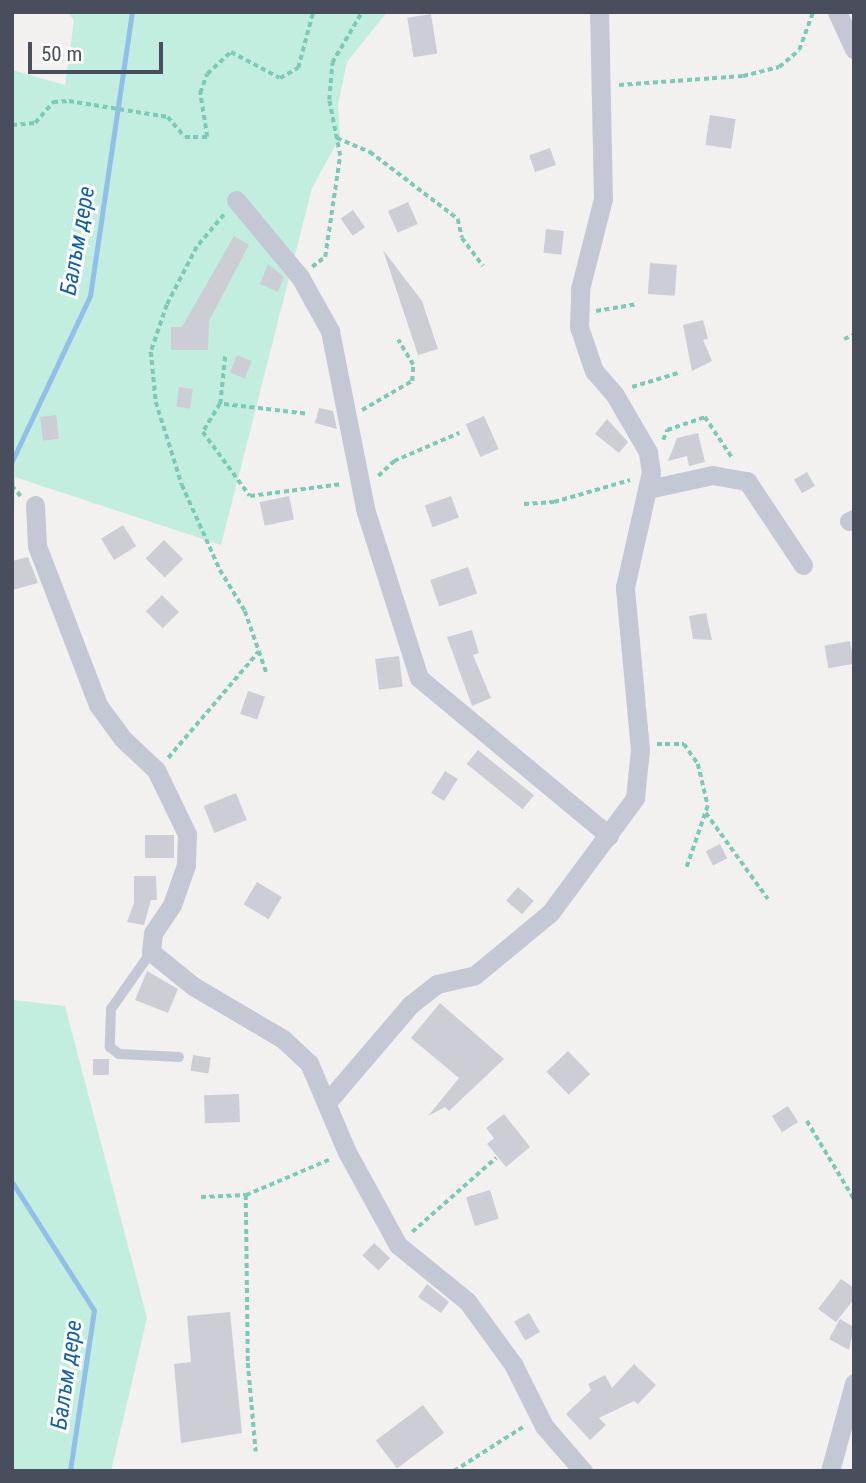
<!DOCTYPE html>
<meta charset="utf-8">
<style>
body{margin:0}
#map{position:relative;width:866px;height:1483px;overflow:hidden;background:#f2f1f0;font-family:"Roboto Condensed",sans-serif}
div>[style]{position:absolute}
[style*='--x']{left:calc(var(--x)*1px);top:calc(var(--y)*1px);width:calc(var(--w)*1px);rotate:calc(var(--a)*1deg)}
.green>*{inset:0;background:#c1eede}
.stream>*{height:5px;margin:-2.5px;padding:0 2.5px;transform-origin:2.5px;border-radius:2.5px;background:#90bfe9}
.building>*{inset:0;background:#cdced5;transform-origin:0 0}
.path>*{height:3.5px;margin-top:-1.75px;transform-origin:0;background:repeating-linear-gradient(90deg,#7acab7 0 5px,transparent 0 8.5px)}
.lane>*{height:10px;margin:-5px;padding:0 5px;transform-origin:5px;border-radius:5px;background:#c4c8d4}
.street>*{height:19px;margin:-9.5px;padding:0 9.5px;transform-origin:9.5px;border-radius:9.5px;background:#c4c8d4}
span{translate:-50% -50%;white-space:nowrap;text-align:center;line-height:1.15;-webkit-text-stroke:6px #fff;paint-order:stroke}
.water-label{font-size:23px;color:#1261a6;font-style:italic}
.frame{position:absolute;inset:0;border:14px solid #494e5d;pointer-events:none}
.scale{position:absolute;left:28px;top:42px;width:135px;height:32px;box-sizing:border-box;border:4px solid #494e5d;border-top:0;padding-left:9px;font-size:21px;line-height:24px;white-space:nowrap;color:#494e5d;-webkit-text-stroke:5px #fff;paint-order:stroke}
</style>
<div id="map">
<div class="green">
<i style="clip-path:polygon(68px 12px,387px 12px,347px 62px,338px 104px,340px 137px,312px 188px,221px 545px,15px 477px,12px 590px,12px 70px,65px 85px,74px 21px)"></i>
<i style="clip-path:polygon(12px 1000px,65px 1006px,147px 1318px,111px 1471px,12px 1471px)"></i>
</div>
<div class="stream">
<i style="--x:12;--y:461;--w:183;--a:-64.7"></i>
<i style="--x:90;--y:296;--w:287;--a:-81.6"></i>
<i style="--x:12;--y:1182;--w:152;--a:57.4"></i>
<i style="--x:94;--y:1310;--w:163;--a:98.5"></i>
</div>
<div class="building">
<i style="left:431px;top:14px;width:40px;height:24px;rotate:81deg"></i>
<i style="left:710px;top:115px;width:26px;height:30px;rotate:9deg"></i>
<i style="left:550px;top:148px;width:18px;height:22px;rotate:71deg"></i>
<i style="left:408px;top:202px;width:24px;height:22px;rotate:66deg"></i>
<i style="left:353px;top:210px;width:21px;height:15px;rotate:55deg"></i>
<i style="left:546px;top:229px;width:18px;height:24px;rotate:6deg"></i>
<i style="clip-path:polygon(234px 236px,249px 245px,209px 321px,208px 350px,171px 350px,171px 327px,182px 327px)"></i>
<i style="clip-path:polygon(383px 250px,422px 301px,438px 349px,418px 355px)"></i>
<i style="left:650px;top:263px;width:27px;height:31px;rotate:4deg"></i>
<i style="clip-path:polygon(268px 264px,284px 277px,278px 292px,260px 284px)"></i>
<i style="clip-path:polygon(703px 320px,708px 339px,703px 340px,712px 361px,692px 371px,683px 325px)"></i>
<i style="left:237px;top:355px;width:16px;height:19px;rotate:22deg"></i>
<i style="left:179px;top:387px;width:14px;height:20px;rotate:8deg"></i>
<i style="clip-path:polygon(319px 408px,333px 411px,337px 429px,315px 423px)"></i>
<i style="left:56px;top:415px;width:24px;height:16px;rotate:83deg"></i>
<i style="left:484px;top:416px;width:36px;height:20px;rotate:66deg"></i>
<i style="clip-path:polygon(607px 419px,628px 442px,619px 453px,595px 434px)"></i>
<i style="clip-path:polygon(698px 433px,705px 462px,689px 466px,687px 456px,668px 461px,677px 438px)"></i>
<i style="left:807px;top:472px;width:16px;height:15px;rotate:60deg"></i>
<i style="left:289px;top:496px;width:24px;height:30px;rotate:78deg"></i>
<i style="left:451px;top:496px;width:23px;height:28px;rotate:70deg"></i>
<i style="left:123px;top:525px;width:25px;height:26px;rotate:58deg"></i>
<i style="left:164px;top:540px;width:27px;height:26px;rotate:45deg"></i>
<i style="clip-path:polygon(28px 557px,38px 583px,12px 590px,12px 561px)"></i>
<i style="left:468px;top:567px;width:28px;height:40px;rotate:71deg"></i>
<i style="left:162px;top:595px;width:24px;height:23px;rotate:45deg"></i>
<i style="clip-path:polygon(706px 613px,712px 640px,693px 639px,689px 616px)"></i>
<i style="clip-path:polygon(472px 630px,479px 653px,473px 655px,491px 698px,472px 706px,447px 637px)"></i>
<i style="left:850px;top:641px;width:23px;height:26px;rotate:80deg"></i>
<i style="left:399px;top:656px;width:31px;height:24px;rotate:83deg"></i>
<i style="left:248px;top:691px;width:18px;height:24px;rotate:19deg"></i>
<i style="left:478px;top:750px;width:72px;height:18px;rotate:39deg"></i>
<i style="left:445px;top:771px;width:15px;height:26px;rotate:32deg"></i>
<i style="left:236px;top:793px;width:29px;height:35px;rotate:68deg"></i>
<i style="left:174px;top:835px;width:23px;height:29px;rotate:90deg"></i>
<i style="left:720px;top:844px;width:16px;height:16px;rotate:63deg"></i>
<i style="clip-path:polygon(134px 876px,156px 876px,157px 900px,151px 900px,144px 925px,127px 922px,134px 903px)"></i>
<i style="left:257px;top:882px;width:29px;height:26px;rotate:31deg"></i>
<i style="left:518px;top:887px;width:21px;height:18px;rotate:41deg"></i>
<i style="clip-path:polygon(147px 971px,178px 989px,168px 1013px,135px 1000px)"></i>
<i style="clip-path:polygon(440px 1003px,504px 1059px,449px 1111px,445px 1107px,428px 1116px,459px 1078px,411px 1038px)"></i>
<i style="left:568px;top:1051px;width:32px;height:30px;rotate:46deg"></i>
<i style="left:193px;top:1055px;width:18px;height:16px;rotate:9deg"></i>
<i style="left:93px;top:1059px;width:16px;height:16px"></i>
<i style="left:239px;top:1094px;width:28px;height:35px;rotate:88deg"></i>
<i style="left:788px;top:1106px;width:19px;height:19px;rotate:58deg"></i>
<i style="clip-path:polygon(504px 1114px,530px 1147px,506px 1167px,487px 1144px,494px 1138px,486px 1128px)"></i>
<i style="left:490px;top:1190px;width:30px;height:25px;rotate:73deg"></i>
<i style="left:374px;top:1243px;width:22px;height:17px;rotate:43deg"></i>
<i style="clip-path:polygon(841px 1279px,854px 1288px,854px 1299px,836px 1322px,818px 1309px)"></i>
<i style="clip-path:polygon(427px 1284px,449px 1302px,441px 1313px,418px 1297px)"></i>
<i style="clip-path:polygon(230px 1312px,242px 1433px,181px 1443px,174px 1364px,191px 1362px,187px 1316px)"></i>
<i style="left:529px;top:1313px;width:22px;height:17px;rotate:60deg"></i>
<i style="clip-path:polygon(840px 1319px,854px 1327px,849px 1350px,829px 1339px)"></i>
<i style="clip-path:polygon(634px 1364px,656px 1385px,638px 1404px,634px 1401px,599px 1418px,606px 1425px,590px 1440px,566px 1414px,591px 1390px,588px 1384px,605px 1375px,612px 1388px)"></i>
<i style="left:423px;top:1405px;width:35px;height:59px;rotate:53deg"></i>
</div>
<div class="path">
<i style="--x:619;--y:85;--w:124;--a:-4.2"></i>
<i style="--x:743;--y:76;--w:37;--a:-14"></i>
<i style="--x:779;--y:67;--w:26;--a:-40"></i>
<i style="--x:799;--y:50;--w:40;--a:-69.8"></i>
<i style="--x:12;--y:125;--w:23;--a:-5"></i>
<i style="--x:35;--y:123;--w:28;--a:-49"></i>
<i style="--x:53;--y:102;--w:16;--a:-4"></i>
<i style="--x:69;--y:101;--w:100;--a:9.2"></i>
<i style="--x:168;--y:117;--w:26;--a:50"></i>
<i style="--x:185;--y:137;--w:22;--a:0"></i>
<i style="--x:207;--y:137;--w:45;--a:-99"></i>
<i style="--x:200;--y:93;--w:20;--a:-70"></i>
<i style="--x:207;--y:74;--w:33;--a:-43"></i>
<i style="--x:231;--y:52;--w:55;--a:28"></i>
<i style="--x:280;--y:78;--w:21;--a:-29"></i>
<i style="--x:298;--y:68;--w:58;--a:-75"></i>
<i style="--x:337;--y:138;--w:36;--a:23"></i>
<i style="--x:370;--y:152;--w:111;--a:37.3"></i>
<i style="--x:458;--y:219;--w:19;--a:78"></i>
<i style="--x:462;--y:238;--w:35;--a:53"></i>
<i style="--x:224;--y:215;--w:42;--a:130.2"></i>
<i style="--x:197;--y:247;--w:65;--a:117.3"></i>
<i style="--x:167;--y:305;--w:50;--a:108.8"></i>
<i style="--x:151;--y:352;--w:50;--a:84.3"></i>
<i style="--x:156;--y:402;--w:87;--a:72.6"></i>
<i style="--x:182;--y:485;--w:93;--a:65.9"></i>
<i style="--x:220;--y:570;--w:48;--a:58.6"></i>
<i style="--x:245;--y:611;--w:67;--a:70.8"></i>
<i style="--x:312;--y:267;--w:16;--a:-38"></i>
<i style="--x:325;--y:257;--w:102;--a:-81.6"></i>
<i style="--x:340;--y:156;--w:57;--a:-101.1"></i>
<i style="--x:329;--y:100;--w:37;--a:-85"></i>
<i style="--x:332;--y:63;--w:59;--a:-59.5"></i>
<i style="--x:596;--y:311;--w:42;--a:-9.7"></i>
<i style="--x:844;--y:339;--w:11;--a:-22"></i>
<i style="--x:632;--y:387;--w:51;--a:-17"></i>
<i style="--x:220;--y:404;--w:48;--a:-84.1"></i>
<i style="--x:362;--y:410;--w:58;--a:-30.1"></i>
<i style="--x:412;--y:381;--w:16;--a:-86"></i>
<i style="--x:413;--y:365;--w:29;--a:-121"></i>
<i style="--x:305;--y:414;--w:86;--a:-173.3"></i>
<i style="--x:220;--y:404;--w:33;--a:121"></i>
<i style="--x:203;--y:432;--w:79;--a:53.7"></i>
<i style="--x:250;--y:496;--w:93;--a:-7.4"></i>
<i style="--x:663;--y:440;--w:11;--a:-68"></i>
<i style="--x:667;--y:430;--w:40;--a:-18.9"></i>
<i style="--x:705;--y:417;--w:50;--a:56.3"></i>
<i style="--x:378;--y:476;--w:22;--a:-43"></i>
<i style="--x:394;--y:461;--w:71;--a:-23.3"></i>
<i style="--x:12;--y:486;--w:15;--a:48"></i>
<i style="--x:524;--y:504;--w:30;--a:-4"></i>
<i style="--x:554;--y:502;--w:79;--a:-16.1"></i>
<i style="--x:657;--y:744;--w:27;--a:0"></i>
<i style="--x:684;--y:744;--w:24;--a:55"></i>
<i style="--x:698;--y:764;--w:43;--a:76.6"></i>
<i style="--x:708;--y:806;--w:68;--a:109"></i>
<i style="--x:168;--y:758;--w:140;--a:-49.6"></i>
<i style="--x:706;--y:813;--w:106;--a:54.2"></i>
<i style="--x:807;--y:1121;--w:91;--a:58.9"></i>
<i style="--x:246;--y:1195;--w:168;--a:89.3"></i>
<i style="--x:248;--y:1363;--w:89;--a:84.9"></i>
<i style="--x:201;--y:1197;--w:45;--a:-2.5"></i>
<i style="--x:246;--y:1195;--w:92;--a:-23"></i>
<i style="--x:412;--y:1232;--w:112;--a:-41.4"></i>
<i style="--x:454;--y:1471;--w:85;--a:-32.6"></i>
</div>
<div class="lane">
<i style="--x:151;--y:952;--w:70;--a:125.1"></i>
<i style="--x:111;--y:1009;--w:38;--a:92"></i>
<i style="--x:110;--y:1047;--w:11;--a:38"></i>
<i style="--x:119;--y:1054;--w:60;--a:2.9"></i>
</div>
<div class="street">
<i style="--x:837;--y:12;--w:41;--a:65.3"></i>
<i style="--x:236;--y:200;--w:100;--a:50.3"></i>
<i style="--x:300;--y:277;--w:62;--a:60.9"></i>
<i style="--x:330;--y:331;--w:185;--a:78.8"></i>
<i style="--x:366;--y:512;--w:174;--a:72.3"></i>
<i style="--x:419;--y:678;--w:247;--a:39.7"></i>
<i style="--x:648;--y:489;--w:66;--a:-12.3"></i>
<i style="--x:712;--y:475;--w:36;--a:10"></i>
<i style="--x:747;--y:481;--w:101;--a:56.3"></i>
<i style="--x:35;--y:505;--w:41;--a:87.2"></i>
<i style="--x:37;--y:546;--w:170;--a:69"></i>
<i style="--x:98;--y:705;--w:42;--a:53.7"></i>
<i style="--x:123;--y:739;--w:45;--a:43.2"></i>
<i style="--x:156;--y:770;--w:71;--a:64.2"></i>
<i style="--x:187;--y:834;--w:31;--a:92"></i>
<i style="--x:186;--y:865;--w:42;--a:109.3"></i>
<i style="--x:172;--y:905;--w:34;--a:124"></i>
<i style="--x:153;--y:933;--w:19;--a:96"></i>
<i style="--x:151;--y:952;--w:54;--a:39"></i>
<i style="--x:193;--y:986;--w:104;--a:30.5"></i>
<i style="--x:283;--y:1039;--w:35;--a:43"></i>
<i style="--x:309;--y:1063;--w:97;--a:66.9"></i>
<i style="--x:347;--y:1152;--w:106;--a:61.3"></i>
<i style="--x:398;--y:1245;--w:89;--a:39.1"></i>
<i style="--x:467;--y:1301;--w:78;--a:53.9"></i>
<i style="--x:513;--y:1364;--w:69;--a:63.4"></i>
<i style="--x:544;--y:1426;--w:60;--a:49.1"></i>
<i style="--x:849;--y:521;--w:5;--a:-22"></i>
<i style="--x:329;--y:1100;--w:125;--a:-49.5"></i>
<i style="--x:410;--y:1005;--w:34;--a:-38"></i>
<i style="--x:437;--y:984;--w:39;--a:-13"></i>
<i style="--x:475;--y:975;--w:97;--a:-39.6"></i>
<i style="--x:550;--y:913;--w:143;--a:-53.5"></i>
<i style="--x:635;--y:798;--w:48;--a:-84.1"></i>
<i style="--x:640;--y:750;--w:164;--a:-95.3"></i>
<i style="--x:625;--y:587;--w:118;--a:-77.3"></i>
<i style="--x:651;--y:472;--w:20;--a:-99"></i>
<i style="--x:648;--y:452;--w:66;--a:-120.1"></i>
<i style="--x:615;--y:395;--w:32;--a:-131"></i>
<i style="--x:594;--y:371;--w:46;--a:-108.8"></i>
<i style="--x:579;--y:327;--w:38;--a:-88"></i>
<i style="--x:580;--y:289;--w:93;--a:-75.7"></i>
<i style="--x:603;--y:199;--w:187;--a:-91.2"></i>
<i style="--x:830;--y:1471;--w:91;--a:-74.7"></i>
</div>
<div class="water-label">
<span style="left:78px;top:241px;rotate:-80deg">Балъм дере</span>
<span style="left:67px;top:1375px;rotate:-82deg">Балъм дере</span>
</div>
<div class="frame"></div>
<div class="scale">50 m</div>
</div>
